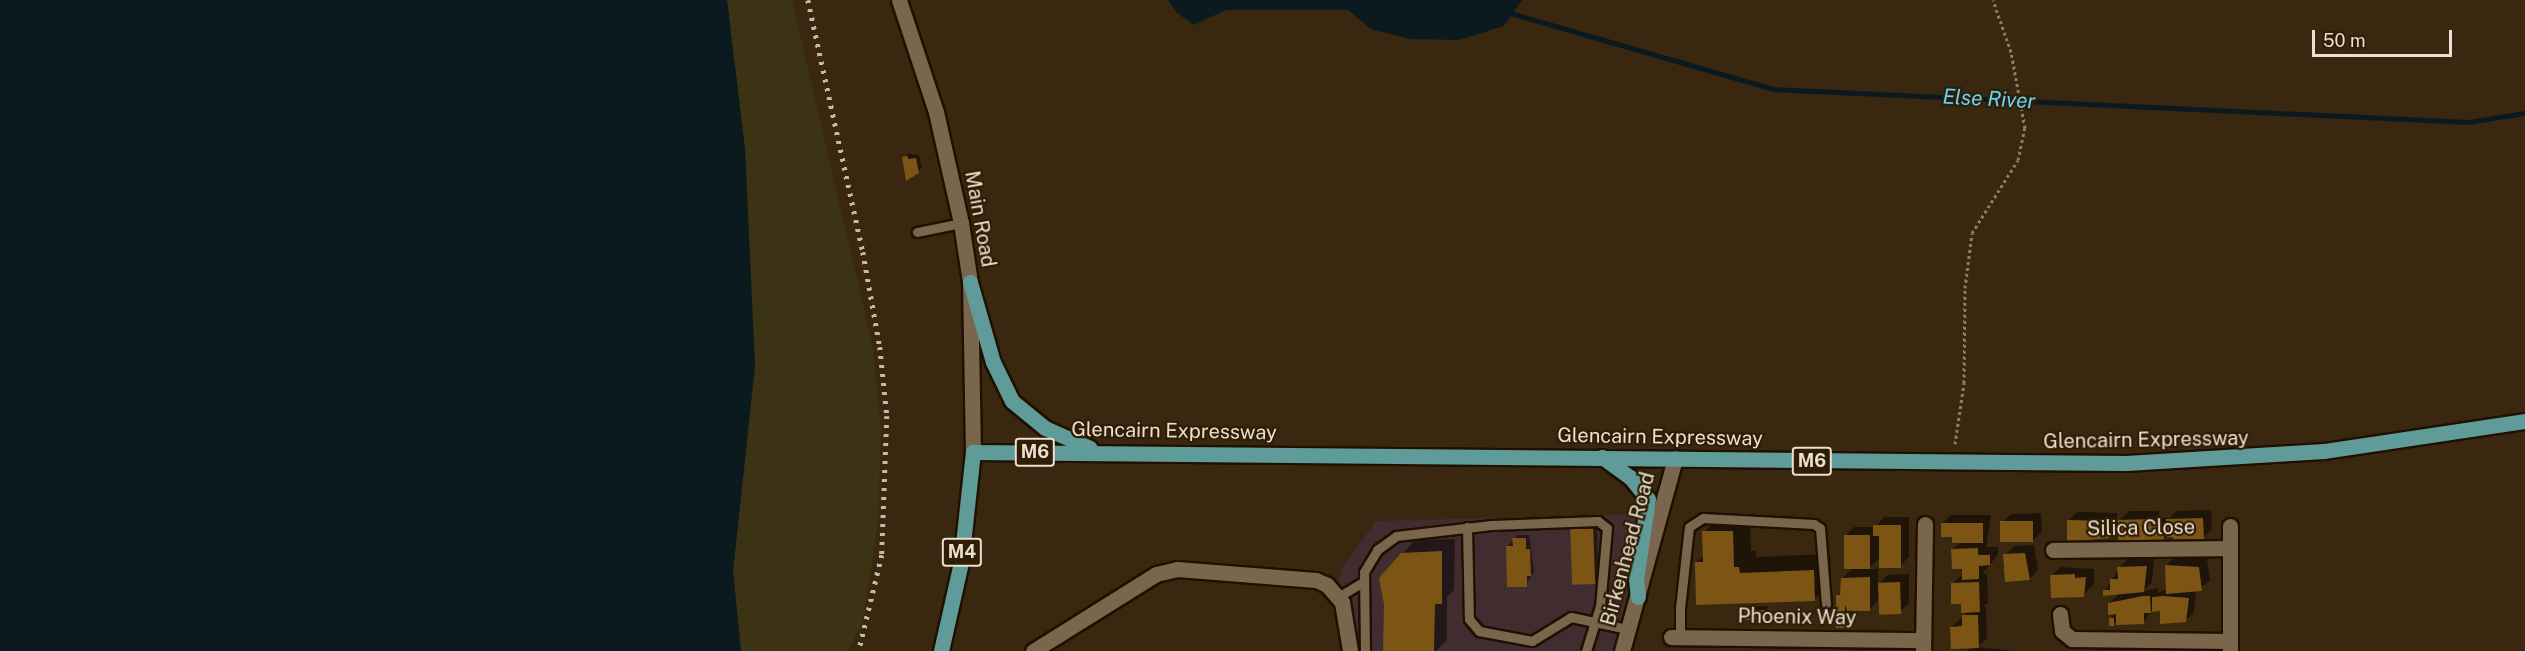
<!DOCTYPE html>
<style>
body{margin:0}
#map{position:relative;width:2525px;height:651px;overflow:hidden;background:#39280f;font-family:"Public Sans",sans-serif}
div>[style]{position:absolute}
[style*='--x']{left:calc(var(--x)*1px);top:calc(var(--y)*1px);width:calc(var(--w)*1px);rotate:calc(var(--a)*1deg)}
.commercial>*{inset:0;background:#412d2f}
.sand>*{inset:0;background:#3b3313}
.water>*{inset:0;background:#0b1a1f}
.shadow>*{inset:0;background:#0007}
.stream>*{height:5px;margin:-2.5px;padding:0 2.5px;transform-origin:2.5px;border-radius:2.5px;background:#0b1a1f}
.building>*{inset:0;background:#7c5515;transform-origin:0 0}
.path>*{height:3px;margin-top:-1.5px;transform-origin:0;background:repeating-linear-gradient(90deg,#8b7d69 0 3px,transparent 0 6px)}
.roads{filter:drop-shadow(2px 0 #201000) drop-shadow(-2px 0 #201000) drop-shadow(0 2px #201000) drop-shadow(0 -2px #201000)}
.service>*{height:9px;margin:-4.5px;padding:0 4.5px;transform-origin:4.5px;border-radius:4.5px;background:#79664c}
.minor>*{height:15px;margin:-7.5px;padding:0 7.5px;transform-origin:7.5px;border-radius:7.5px;background:#79664c}
.secondary>*{height:15px;margin:-7.5px;padding:0 7.5px;transform-origin:7.5px;border-radius:7.5px;background:#79664c}
.primary>*{height:15px;margin:-7.5px;padding:0 7.5px;transform-origin:7.5px;border-radius:7.5px;background:#5f9c99}
.rail>*{height:4.5px;margin-top:-2.25px;transform-origin:0;background:repeating-linear-gradient(90deg,#c5b9a9 0 3px,transparent 0 9px)}
span{translate:-50% -50%;white-space:nowrap;text-align:center;line-height:1.15;-webkit-text-stroke:4.5px #2f1e05;paint-order:stroke}
.shield-label span{padding:2px 4px;background:#2f1e05;border:2px solid;border-radius:4px;-webkit-text-stroke-width:0}
.shield-label{font-size:18px;color:#eadfd1;font-weight:700}
.street-label{font-size:20px;color:#eadfd1}
.water-label{font-size:21px;color:#62d4fb;font-style:italic}
.scale{position:absolute;left:2312px;top:30px;width:140px;height:27px;box-sizing:border-box;border:3px solid #eadfd1;border-top:0;padding-left:8px;font-size:18px;line-height:21px;white-space:nowrap;color:#eadfd1;-webkit-text-stroke:4px #2f1e05;paint-order:stroke}
</style>
<div id="map">
<div class="commercial">
<i style="clip-path:polygon(1659px 514px,1622px 651px,1350px 651px,1334px 592px,1344px 565px,1376px 521px)"></i>
</div>
<div class="sand">
<i style="clip-path:polygon(727px 0,792px 0,873px 348px,881px 427px,878px 525px,863px 621px,848px 651px,741px 651px,733px 571px,755px 366px,745px 149px)"></i>
</div>
<div class="water">
<i style="clip-path:polygon(0 0,727px 0,745px 149px,755px 366px,733px 571px,741px 651px,0 651px)"></i>
<i style="clip-path:polygon(1168px 0,1522px 0,1504px 26px,1459px 40px,1410px 39px,1371px 29px,1348px 10px,1226px 10px,1194px 25px,1176px 12px)"></i>
</div>
<div class="shadow">
<i style="clip-path:polygon(908px 154px,919px 155px,922px 168px,907px 179px,904px 158px)"></i>
<i style="clip-path:polygon(2211px 510px,2212px 529px,2203px 538px,2174px 535px,2164px 538px,2120px 525px,2108px 537px,2068px 521px,2077px 512px,2117px 513px,2117px 523px,2129px 511px,2159px 511px,2159px 518px,2170px 518px,2176px 511px)"></i>
<i style="clip-path:polygon(2041px 513px,2042px 532px,2033px 540px,2002px 522px,2011px 514px)"></i>
<i style="clip-path:polygon(1750px 514px,1751px 551px,1756px 551px,1756px 557px,1830px 554px,1831px 582px,1814px 600px,1696px 563px,1704px 555px,1704px 532px,1721px 515px)"></i>
<i style="clip-path:polygon(1951px 515px,1991px 515px,1986px 547px,1998px 547px,1998px 555px,1982px 574px,1987px 574px,1988px 602px,1983px 607px,1986px 607px,1987px 638px,1978px 647px,2014px 651px,1967px 651px,1974px 647px,1952px 627px,1968px 611px,1953px 583px,1963px 574px,1953px 549px,1960px 542px,1943px 523px)"></i>
<i style="clip-path:polygon(1884px 517px,1909px 517px,1909px 557px,1900px 566px,1881px 557px,1868px 569px,1878px 569px,1878px 584px,1888px 575px,1909px 574px,1909px 603px,1900px 612px,1879px 599px,1870px 609px,1853px 609px,1853px 618px,1844px 626px,1837px 596px,1842px 591px,1842px 578px,1853px 568px,1845px 536px,1854px 527px,1875px 527px)"></i>
<i style="clip-path:polygon(1597px 520px,1598px 578px,1594px 582px,1571px 524px)"></i>
<i style="clip-path:polygon(1518px 535px,1529px 535px,1534px 571px,1526px 585px,1507px 547px)"></i>
<i style="clip-path:polygon(1455px 539px,1454px 590px,1447px 597px,1447px 640px,1436px 651px,1385px 651px,1402px 554px,1415px 540px)"></i>
<i style="clip-path:polygon(2034px 545px,2038px 570px,2030px 579px,2006px 580px,2005px 555px,2014px 546px)"></i>
<i style="clip-path:polygon(2175px 557px,2207px 559px,2210px 581px,2196px 590px,2194px 612px,2185px 621px,2161px 610px,2152px 610px,2143px 623px,2118px 620px,2114px 624px,2111px 618px,2116px 613px,2109px 603px,2120px 593px,2105px 591px,2119px 568px,2128px 559px,2154px 558px,2152px 582px,2143px 591px,2158px 588px,2158px 593px,2167px 589px,2166px 566px)"></i>
<i style="clip-path:polygon(2060px 567px,2094px 569px,2094px 584px,2085px 593px,2052px 596px,2051px 576px)"></i>
<i style="clip-path:polygon(1768px 606px,1764px 618px,1747px 611px,1751px 607px)"></i>
</div>
<div class="stream">
<i style="--x:1510;--y:13;--w:275;--a:16.1"></i>
<i style="--x:1774;--y:89;--w:695;--a:2.72"></i>
<i style="--x:2468;--y:122;--w:58;--a:-9"></i>
</div>
<div class="building">
<i style="clip-path:polygon(908px 156px,908px 159px,916px 158px,919px 173px,906px 181px,902px 157px)"></i>
<i style="clip-path:polygon(2203px 518px,2204px 540px,2173px 541px,2173px 537px,2167px 537px,2166px 519px)"></i>
<i style="clip-path:polygon(2151px 519px,2151px 526px,2164px 526px,2164px 540px,2118px 540px,2118px 520px)"></i>
<i style="clip-path:polygon(2067px 520px,2109px 521px,2109px 538px,2067px 542px)"></i>
<i style="left:2033px;top:521px;width:21px;height:33px;rotate:90deg"></i>
<i style="left:1593px;top:523px;width:61px;height:23px;rotate:88deg"></i>
<i style="clip-path:polygon(1941px 523px,1983px 523px,1983px 543px,1952px 543px,1952px 537px,1941px 537px)"></i>
<i style="clip-path:polygon(1873px 525px,1901px 525px,1901px 568px,1879px 568px,1879px 536px,1873px 536px)"></i>
<i style="clip-path:polygon(1702px 531px,1733px 531px,1734px 567px,1739px 567px,1740px 573px,1814px 570px,1815px 601px,1696px 605px,1695px 562px,1703px 562px)"></i>
<i style="left:1870px;top:535px;width:34px;height:26px;rotate:90deg"></i>
<i style="clip-path:polygon(1512px 538px,1526px 538px,1526px 549px,1530px 549px,1531px 576px,1527px 576px,1527px 587px,1507px 587px,1506px 546px,1513px 546px)"></i>
<i style="clip-path:polygon(1978px 548px,1978px 555px,1990px 555px,1990px 565px,1979px 566px,1979px 579px,1962px 580px,1962px 569px,1952px 569px,1951px 549px)"></i>
<i style="clip-path:polygon(1442px 551px,1442px 604px,1435px 604px,1434px 651px,1383px 651px,1384px 604px,1379px 578px,1401px 553px)"></i>
<i style="clip-path:polygon(2025px 553px,2030px 580px,2005px 582px,2003px 554px)"></i>
<i style="clip-path:polygon(2165px 565px,2199px 567px,2202px 591px,2166px 594px)"></i>
<i style="clip-path:polygon(2147px 566px,2144px 592px,2103px 596px,2103px 590px,2110px 590px,2110px 579px,2118px 579px,2117px 567px)"></i>
<i style="clip-path:polygon(2075px 574px,2075px 578px,2086px 577px,2084px 597px,2051px 598px,2050px 575px)"></i>
<i style="clip-path:polygon(1870px 577px,1870px 611px,1847px 611px,1845px 604px,1845px 628px,1836px 628px,1836px 595px,1840px 595px,1841px 578px)"></i>
<i style="left:1900px;top:582px;width:32px;height:22px;rotate:88deg"></i>
<i style="clip-path:polygon(1979px 582px,1980px 612px,1961px 613px,1961px 604px,1951px 604px,1951px 583px)"></i>
<i style="clip-path:polygon(2143px 596px,2150px 596px,2151px 613px,2144px 613px,2144px 624px,2116px 625px,2116px 614px,2108px 615px,2108px 603px)"></i>
<i style="clip-path:polygon(2163px 596px,2189px 598px,2186px 622px,2160px 624px,2160px 611px,2152px 612px,2152px 597px)"></i>
<i style="left:1745px;top:610px;width:20px;height:10px"></i>
<i style="clip-path:polygon(1962px 615px,1978px 615px,1979px 648px,1951px 649px,1950px 627px,1962px 626px)"></i>
<i style="left:2109px;top:618px;width:5px;height:8px"></i>
</div>
<div class="path">
<i style="--x:1955;--y:444;--w:62;--a:-81.6"></i>
<i style="--x:1964;--y:383;--w:95;--a:-89.4"></i>
<i style="--x:1965;--y:288;--w:55;--a:-82.7"></i>
<i style="--x:1972;--y:233;--w:86;--a:-57.8"></i>
<i style="--x:2018;--y:160;--w:33;--a:-78"></i>
<i style="--x:2025;--y:128;--w:77;--a:-100.4"></i>
<i style="--x:2011;--y:52;--w:55;--a:-109.1"></i>
</div>
<div class="roads">
<div class="service">
<i style="--x:917;--y:232;--w:45;--a:-11.6"></i>
<i style="--x:1467;--y:527;--w:92;--a:88.8"></i>
<i style="--x:1469;--y:619;--w:16;--a:50"></i>
<i style="--x:1479;--y:631;--w:54;--a:10.7"></i>
<i style="--x:1532;--y:641;--w:46;--a:-31.6"></i>
<i style="--x:1571;--y:617;--w:57;--a:12.1"></i>
<i style="--x:1338;--y:597;--w:29;--a:-31"></i>
<i style="--x:1680;--y:636;--w:28;--a:-90"></i>
<i style="--x:1680;--y:608;--w:81;--a:-83.7"></i>
<i style="--x:1689;--y:527;--w:17;--a:-33"></i>
<i style="--x:1703;--y:518;--w:111;--a:3.1"></i>
<i style="--x:1814;--y:524;--w:7;--a:34"></i>
<i style="--x:1820;--y:528;--w:76;--a:85.5"></i>
<i style="--x:1365;--y:651;--w:79;--a:-90.7"></i>
<i style="--x:1364;--y:572;--w:26;--a:-59"></i>
<i style="--x:1377;--y:550;--w:24;--a:-36"></i>
<i style="--x:1396;--y:536;--w:96;--a:-6.6"></i>
<i style="--x:1491;--y:525;--w:107;--a:-2.1"></i>
<i style="--x:1598;--y:521;--w:11;--a:38"></i>
<i style="--x:1607;--y:528;--w:78;--a:95.1"></i>
<i style="--x:1600;--y:606;--w:47;--a:107.3"></i>
</div>
<div class="minor">
<i style="--x:2230;--y:526;--w:125;--a:90"></i>
<i style="--x:2053;--y:550;--w:177;--a:-0.6"></i>
<i style="--x:2060;--y:614;--w:17;--a:83"></i>
<i style="--x:2062;--y:631;--w:13;--a:39"></i>
<i style="--x:2072;--y:639;--w:158;--a:0.7"></i>
<i style="--x:1671;--y:637;--w:252;--a:0.7"></i>
<i style="--x:1033;--y:651;--w:145;--a:-32"></i>
<i style="--x:1156;--y:574;--w:22;--a:-13"></i>
<i style="--x:1177;--y:569;--w:139;--a:4.5"></i>
<i style="--x:1316;--y:580;--w:12;--a:24"></i>
<i style="--x:1327;--y:585;--w:23;--a:49"></i>
<i style="--x:1342;--y:602;--w:50;--a:80.7"></i>
<i style="--x:1622;--y:651;--w:200;--a:-74.6"></i>
<i style="--x:1923;--y:651;--w:127;--a:-89.1"></i>
</div>
<div class="secondary">
<i style="--x:899;--y:0;--w:118;--a:71.7"></i>
<i style="--x:936;--y:112;--w:114;--a:77.3"></i>
<i style="--x:961;--y:223;--w:60;--a:81.3"></i>
<i style="--x:970;--y:282;--w:170;--a:89"></i>
</div>
<div class="primary">
<i style="--x:970;--y:282;--w:83;--a:74"></i>
<i style="--x:993;--y:362;--w:43;--a:64"></i>
<i style="--x:1012;--y:401;--w:43;--a:39.3"></i>
<i style="--x:1045;--y:428;--w:49;--a:24"></i>
<i style="--x:1602;--y:457;--w:34;--a:36"></i>
<i style="--x:1630;--y:477;--w:28;--a:51"></i>
<i style="--x:1648;--y:499;--w:81;--a:98.5"></i>
<i style="--x:1636;--y:579;--w:18;--a:84"></i>
<i style="--x:941;--y:651;--w:91;--a:-77.3"></i>
<i style="--x:961;--y:562;--w:111;--a:-83.8"></i>
<i style="--x:973;--y:452;--w:1153;--a:0.55"></i>
<i style="--x:2126;--y:463;--w:198;--a:-3.5"></i>
<i style="--x:2324;--y:451;--w:203;--a:-8.5"></i>
</div>
</div>
<div class="rail">
<i style="--x:808;--y:0;--w:258;--a:77.7"></i>
<i style="--x:863;--y:252;--w:97;--a:79.9"></i>
<i style="--x:880;--y:347;--w:69;--a:84.2"></i>
<i style="--x:887;--y:416;--w:139;--a:92.1"></i>
<i style="--x:882;--y:555;--w:99;--a:103.5"></i>
</div>
<div class="shield-label">
<span style="left:1035px;top:452px">M6</span>
<span style="left:1812px;top:461px">M6</span>
<span style="left:962px;top:552px">M4</span>
</div>
<div class="street-label">
<span style="left:980px;top:219px;rotate:80deg">Main Road</span>
<span style="left:1174px;top:431px;rotate:1deg">Glencairn Expressway</span>
<span style="left:1660px;top:437px;rotate:1deg">Glencairn Expressway</span>
<span style="left:2146px;top:440px;rotate:-1deg">Glencairn Expressway</span>
<span style="left:2141px;top:528px;rotate:-1deg">Silica Close</span>
<span style="left:1628px;top:549px;rotate:-75deg">Birkenhead Road</span>
<span style="left:1797px;top:617px;rotate:1deg">Phoenix Way</span>
</div>
<div class="water-label">
<span style="left:1989px;top:99px;rotate:3deg">Else River</span>
</div>
<div class="scale">50 m</div>
</div>
